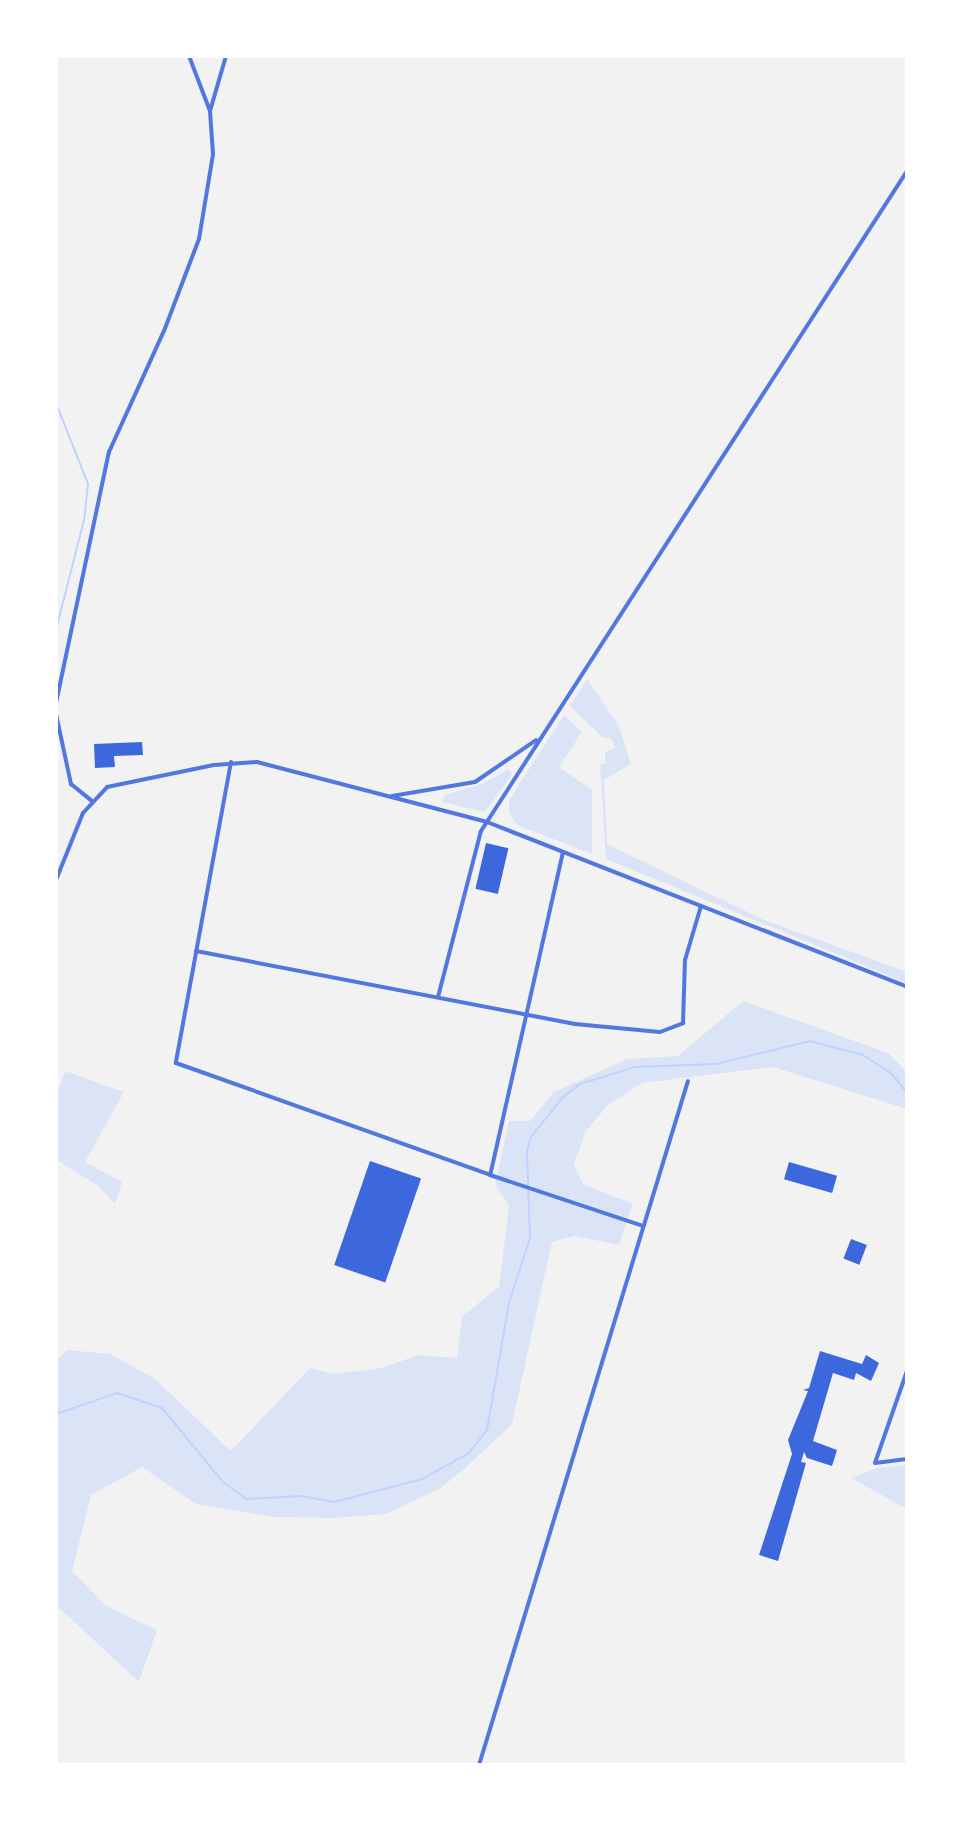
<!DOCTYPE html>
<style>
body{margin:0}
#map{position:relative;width:963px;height:1821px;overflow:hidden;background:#f2f2f2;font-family:Commissioner,sans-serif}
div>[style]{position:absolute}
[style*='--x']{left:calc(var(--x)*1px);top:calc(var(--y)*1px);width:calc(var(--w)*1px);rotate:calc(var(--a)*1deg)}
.green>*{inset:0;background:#dbe4f7}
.stream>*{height:2px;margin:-1px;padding:0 1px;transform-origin:1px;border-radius:1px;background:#bfd3fe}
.building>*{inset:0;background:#3d67dc;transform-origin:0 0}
.minor>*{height:4px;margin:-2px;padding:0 2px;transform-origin:2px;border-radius:2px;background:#5277de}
.tertiary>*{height:4px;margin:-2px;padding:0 2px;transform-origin:2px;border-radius:2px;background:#5277de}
span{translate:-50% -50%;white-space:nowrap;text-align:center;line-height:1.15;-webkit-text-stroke:6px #fff;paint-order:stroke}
.frame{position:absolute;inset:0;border:58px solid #fff;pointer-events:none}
</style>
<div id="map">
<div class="green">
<i style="clip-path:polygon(587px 679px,618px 724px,631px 764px,604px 780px,607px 844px,764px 920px,907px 972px,907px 983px,606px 859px,600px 764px,605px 763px,605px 752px,615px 748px,611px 738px,602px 737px,570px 706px)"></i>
<i style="clip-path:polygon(564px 715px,582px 732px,559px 767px,592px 790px,592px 854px,517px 825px,509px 812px,509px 800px)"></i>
<i style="clip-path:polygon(509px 769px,512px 774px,485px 812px,442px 802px,445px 795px,482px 784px)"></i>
<i style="clip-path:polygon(743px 1001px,888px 1053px,907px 1072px,907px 1109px,773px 1067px,642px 1083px,608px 1105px,586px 1131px,574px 1164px,583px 1184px,633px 1204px,619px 1245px,575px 1236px,552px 1242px,512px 1424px,463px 1470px,439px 1489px,386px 1514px,331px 1518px,275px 1517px,196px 1504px,142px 1467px,91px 1495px,72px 1571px,106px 1606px,157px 1630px,139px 1682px,56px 1605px,56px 1361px,67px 1350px,111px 1354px,155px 1379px,231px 1451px,310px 1368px,334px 1374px,382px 1368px,418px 1355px,457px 1358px,462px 1316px,499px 1287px,509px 1206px,495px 1185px,509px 1121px,530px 1121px,554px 1092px,627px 1059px,678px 1056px)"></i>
<i style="clip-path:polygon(65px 1071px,124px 1092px,85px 1162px,122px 1182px,115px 1204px,97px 1185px,56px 1160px,56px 1098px)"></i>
<i style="clip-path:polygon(907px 1465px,905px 1508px,851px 1478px,878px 1468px)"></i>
</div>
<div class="stream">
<i style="--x:56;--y:403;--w:87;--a:68.4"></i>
<i style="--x:88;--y:484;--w:36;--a:96"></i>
<i style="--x:84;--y:520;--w:114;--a:104.3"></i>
<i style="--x:56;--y:1414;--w:65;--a:-19"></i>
<i style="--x:117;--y:1393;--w:47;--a:18.4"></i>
<i style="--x:162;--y:1408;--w:96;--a:50.5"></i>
<i style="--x:223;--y:1482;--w:29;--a:36"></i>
<i style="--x:246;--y:1499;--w:55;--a:-3.1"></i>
<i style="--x:301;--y:1496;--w:34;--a:10"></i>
<i style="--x:334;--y:1502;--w:91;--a:-14.6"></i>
<i style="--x:422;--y:1479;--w:54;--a:-29"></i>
<i style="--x:469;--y:1453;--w:29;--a:-52"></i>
<i style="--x:487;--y:1430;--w:129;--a:-80.2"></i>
<i style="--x:509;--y:1303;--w:68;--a:-72.1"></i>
<i style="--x:530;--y:1238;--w:87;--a:-92"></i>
<i style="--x:527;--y:1151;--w:15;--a:-74"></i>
<i style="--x:531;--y:1137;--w:50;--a:-51.5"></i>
<i style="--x:562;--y:1098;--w:23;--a:-38"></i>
<i style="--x:580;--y:1084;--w:58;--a:-17.2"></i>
<i style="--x:635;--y:1067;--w:81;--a:-2.1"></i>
<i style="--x:716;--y:1064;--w:97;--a:-13.7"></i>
<i style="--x:810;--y:1041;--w:55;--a:14.8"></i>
<i style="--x:863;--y:1055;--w:33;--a:33"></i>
<i style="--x:891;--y:1073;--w:26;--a:51"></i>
</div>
<div class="building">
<i style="clip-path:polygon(142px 742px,143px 755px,114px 756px,115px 767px,95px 768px,94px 744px)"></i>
<i style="left:486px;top:843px;width:23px;height:47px;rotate:13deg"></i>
<i style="left:370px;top:1161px;width:54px;height:110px;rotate:19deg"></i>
<i style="left:789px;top:1162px;width:50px;height:18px;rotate:16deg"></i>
<i style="left:851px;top:1239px;width:17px;height:21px;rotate:21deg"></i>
<i style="clip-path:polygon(820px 1351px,862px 1364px,866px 1355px,879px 1363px,871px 1381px,856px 1373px,854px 1380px,833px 1373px,813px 1441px,837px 1450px,832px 1466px,807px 1458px,804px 1452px,801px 1462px,806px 1463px,778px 1561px,759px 1555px,792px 1454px,788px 1440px,808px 1391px,803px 1390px,809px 1388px)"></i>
</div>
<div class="minor">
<i style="--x:210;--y:111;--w:57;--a:-73.8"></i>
<i style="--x:56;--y:703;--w:257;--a:-78.1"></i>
<i style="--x:109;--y:452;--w:133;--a:-65.6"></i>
<i style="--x:164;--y:331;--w:98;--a:-69.2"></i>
<i style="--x:199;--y:239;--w:86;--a:-80.6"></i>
<i style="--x:213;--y:154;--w:43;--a:-94"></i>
<i style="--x:210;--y:111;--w:59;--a:-110.9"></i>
<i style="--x:56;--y:714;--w:72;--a:77.9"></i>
<i style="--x:71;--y:784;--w:26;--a:39"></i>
<i style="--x:231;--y:762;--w:306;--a:100.4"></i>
<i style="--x:176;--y:1063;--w:333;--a:19.6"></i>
<i style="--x:392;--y:796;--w:84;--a:-9.6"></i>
<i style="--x:475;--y:782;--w:74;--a:-34.5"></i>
<i style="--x:563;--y:852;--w:331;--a:102.7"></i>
<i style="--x:490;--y:1175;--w:161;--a:18.4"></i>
<i style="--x:196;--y:951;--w:386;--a:10.9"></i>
<i style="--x:575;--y:1024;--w:85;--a:5.4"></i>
<i style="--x:660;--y:1032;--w:25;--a:-21"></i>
<i style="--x:683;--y:1023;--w:63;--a:-88.2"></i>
<i style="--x:685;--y:960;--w:56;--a:-73.5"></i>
<i style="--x:438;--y:997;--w:171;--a:-75.5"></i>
<i style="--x:481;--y:831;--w:786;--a:-57.16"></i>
<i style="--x:907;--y:1371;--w:97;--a:109.2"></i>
<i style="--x:875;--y:1463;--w:32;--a:-7"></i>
<i style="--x:479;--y:1765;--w:715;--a:-73.01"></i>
</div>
<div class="tertiary">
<i style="--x:56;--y:880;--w:72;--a:-68.1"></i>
<i style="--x:83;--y:813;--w:35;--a:-47"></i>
<i style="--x:107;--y:787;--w:109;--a:-11.6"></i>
<i style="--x:214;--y:765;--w:43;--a:-4"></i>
<i style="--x:257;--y:762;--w:238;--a:14.6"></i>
<i style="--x:487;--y:822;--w:451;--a:21.4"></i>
</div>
<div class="frame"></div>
</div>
